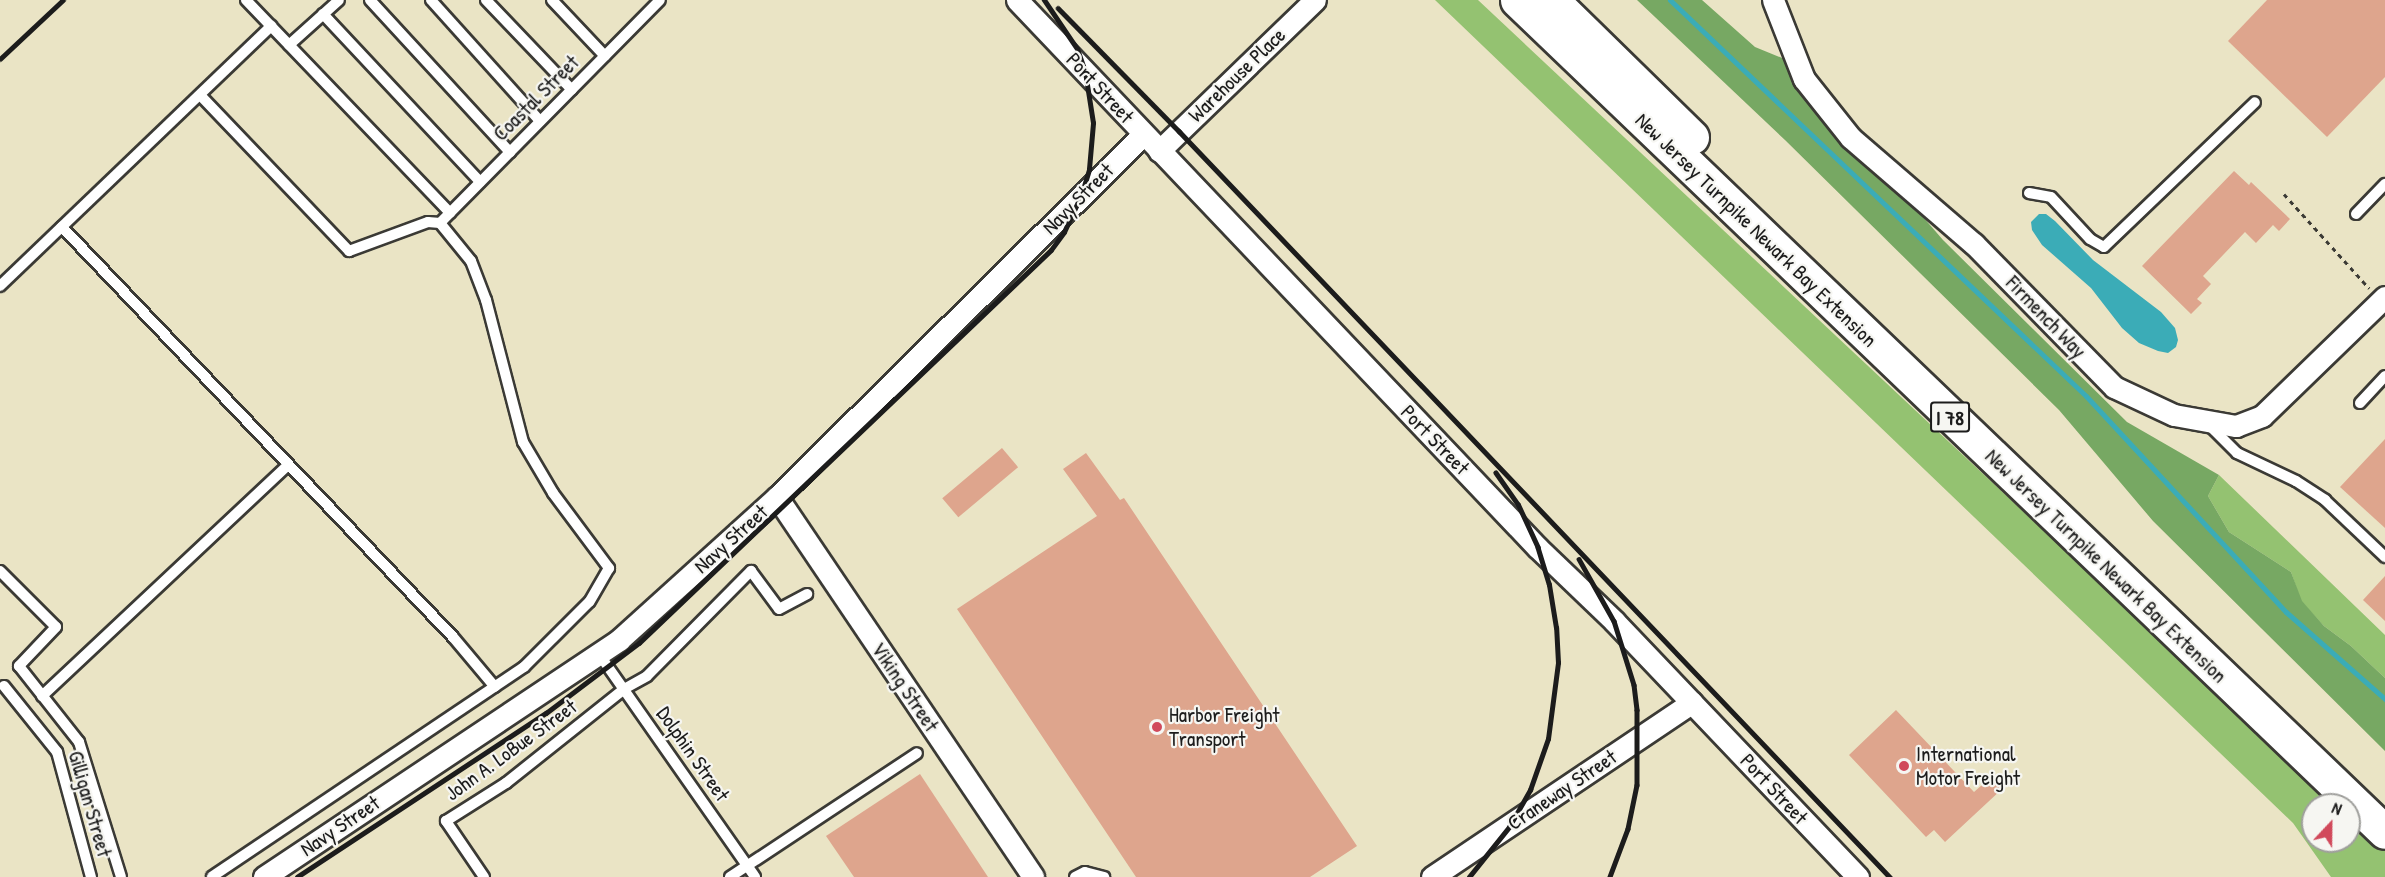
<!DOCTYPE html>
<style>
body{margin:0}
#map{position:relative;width:2385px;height:877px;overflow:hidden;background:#eae4c5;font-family:"Patrick Hand",sans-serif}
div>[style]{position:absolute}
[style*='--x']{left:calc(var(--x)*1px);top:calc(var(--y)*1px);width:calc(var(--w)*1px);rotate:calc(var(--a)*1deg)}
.green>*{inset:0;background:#94c271}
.forest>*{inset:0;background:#77a863}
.water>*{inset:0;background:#3bacb7}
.stream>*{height:5px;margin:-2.5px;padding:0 2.5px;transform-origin:2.5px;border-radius:2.5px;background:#3bacb7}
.building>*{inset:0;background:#dea58d;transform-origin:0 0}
.path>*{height:3px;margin-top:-1.5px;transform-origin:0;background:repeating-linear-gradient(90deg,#3b3a35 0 4.5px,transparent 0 9px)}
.roads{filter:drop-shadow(2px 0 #3b3a35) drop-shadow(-2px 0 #3b3a35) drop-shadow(0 2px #3b3a35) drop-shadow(0 -2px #3b3a35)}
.lane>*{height:10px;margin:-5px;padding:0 5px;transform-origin:5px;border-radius:5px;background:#fff}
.street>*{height:21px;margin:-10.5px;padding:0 10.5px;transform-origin:10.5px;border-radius:10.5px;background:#fff}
.highway>*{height:33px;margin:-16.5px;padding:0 16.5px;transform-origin:16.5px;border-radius:16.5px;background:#fff}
.rail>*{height:4.5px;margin:-2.25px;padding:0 2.25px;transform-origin:2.25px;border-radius:2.25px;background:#1c1c1c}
.dots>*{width:16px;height:16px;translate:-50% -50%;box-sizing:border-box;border:3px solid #f6f6f2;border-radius:50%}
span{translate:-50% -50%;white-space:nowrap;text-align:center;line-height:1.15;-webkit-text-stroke:4.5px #f6f6f2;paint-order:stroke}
.shield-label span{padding:2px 4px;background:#f6f6f2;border:2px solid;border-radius:4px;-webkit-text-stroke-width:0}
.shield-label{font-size:20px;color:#1c1c1c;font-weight:700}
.street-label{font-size:21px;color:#1c1c1c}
.poi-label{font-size:21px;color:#1c1c1c}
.left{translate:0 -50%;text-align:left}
.north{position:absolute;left:2301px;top:793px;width:60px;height:60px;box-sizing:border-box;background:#f6f6f2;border:2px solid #9f9f9c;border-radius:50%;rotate:22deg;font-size:16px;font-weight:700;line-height:24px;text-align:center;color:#1c1c1c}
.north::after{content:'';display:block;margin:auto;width:21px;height:27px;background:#d1495b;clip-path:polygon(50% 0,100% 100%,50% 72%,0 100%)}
</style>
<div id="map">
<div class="green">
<i style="clip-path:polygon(1435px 0,1478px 0,2336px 805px,2313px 805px,2313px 841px,2349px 841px,2349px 817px,2385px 851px,2385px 877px,2331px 877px,2293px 823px)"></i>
<i style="clip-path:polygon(2219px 475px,2385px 635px,2385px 678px,2351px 646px,2324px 626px,2301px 601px,2291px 572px,2229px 532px,2208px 496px)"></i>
</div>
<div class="forest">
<i style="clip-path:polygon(1637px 0,1702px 0,1755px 47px,1787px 60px,1943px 240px,2127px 422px,2219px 475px,2208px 496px,2229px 532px,2291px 572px,2302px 601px,2324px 626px,2351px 646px,2385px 678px,2385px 751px,2153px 521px,2059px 410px,1785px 140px)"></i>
</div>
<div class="water">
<i style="clip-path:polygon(2039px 214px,2046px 214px,2055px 221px,2093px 260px,2161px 312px,2175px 328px,2178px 340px,2176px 347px,2168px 353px,2158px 351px,2139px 343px,2122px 328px,2091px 288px,2042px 245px,2032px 230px,2031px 222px)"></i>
</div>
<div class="stream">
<i style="--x:1670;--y:0;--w:574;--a:43.59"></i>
<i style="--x:2086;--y:396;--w:294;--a:47.2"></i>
<i style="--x:2286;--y:612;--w:132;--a:41.3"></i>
</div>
<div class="building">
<i style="clip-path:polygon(2267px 0,2385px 0,2385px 77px,2327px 137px,2228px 41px)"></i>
<i style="clip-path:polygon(2234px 171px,2249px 185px,2251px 182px,2290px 219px,2279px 231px,2273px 225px,2256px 243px,2245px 232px,2203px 276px,2211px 284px,2197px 299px,2202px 303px,2191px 314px,2142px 266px)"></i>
<i style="clip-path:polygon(2385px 439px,2385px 528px,2340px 487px)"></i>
<i style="left:1002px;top:448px;width:25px;height:78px;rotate:50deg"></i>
<i style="clip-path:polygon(1086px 453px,1120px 500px,1124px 498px,1357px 846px,1310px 877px,1136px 877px,957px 609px,1097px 516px,1063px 469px)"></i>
<i style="clip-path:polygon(2385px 576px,2385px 621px,2363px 600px)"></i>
<i style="clip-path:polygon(1896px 710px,1974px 792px,1991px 777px,2002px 789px,1945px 842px,1934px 830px,1926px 837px,1849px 755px)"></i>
<i style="clip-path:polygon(920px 774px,988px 877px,854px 877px,826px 836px)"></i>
</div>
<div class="path">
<i style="--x:2284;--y:194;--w:127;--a:47.9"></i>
</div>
<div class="roads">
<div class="lane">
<i style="--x:246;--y:0;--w:295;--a:46.2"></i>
<i style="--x:370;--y:0;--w:207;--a:47.4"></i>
<i style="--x:431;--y:0;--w:163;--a:48"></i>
<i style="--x:486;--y:0;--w:124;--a:46.3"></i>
<i style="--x:552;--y:0;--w:77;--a:46.6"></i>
<i style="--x:323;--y:14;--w:230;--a:46.9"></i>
<i style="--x:289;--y:45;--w:67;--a:-42"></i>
<i style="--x:200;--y:95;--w:216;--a:46.3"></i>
<i style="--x:349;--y:251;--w:84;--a:-20.2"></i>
<i style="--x:428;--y:222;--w:12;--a:5"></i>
<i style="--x:440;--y:223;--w:49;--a:50.8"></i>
<i style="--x:471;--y:261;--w:42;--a:69"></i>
<i style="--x:486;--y:300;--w:147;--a:75.4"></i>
<i style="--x:523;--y:442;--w:59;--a:59.5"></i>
<i style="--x:553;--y:493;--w:94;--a:53.3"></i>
<i style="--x:609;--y:568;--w:39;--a:120"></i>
<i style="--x:589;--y:602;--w:92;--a:135"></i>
<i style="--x:524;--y:667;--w:376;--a:146.1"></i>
<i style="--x:2029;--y:193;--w:22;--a:10"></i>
<i style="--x:2051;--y:197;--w:57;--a:47.1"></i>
<i style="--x:2090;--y:239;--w:16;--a:30"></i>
<i style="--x:2104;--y:247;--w:209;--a:-43.8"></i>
<i style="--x:2356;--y:214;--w:42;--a:-46"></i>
<i style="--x:440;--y:223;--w:313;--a:-45.4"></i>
<i style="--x:62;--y:227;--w:567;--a:46.36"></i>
<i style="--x:453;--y:637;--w:65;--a:50"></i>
<i style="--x:0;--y:286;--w:376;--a:-43.8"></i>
<i style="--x:2360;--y:403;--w:37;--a:-47"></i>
<i style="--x:2209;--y:425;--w:40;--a:45"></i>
<i style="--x:2237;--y:453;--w:65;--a:25.4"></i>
<i style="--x:2296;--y:481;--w:35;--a:33"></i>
<i style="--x:2325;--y:500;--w:83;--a:43.5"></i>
<i style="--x:0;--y:571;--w:79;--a:45"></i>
<i style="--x:56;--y:627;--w:54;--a:133.5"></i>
<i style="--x:19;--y:666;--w:97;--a:51.7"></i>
<i style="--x:79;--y:742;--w:141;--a:72.7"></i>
<i style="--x:599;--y:654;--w:272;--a:55"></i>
<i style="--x:4;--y:686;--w:85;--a:51.2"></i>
<i style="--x:57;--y:752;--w:130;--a:74.8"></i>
<i style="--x:42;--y:696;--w:337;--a:-43.2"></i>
<i style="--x:484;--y:877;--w:68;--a:-124.2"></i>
<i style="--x:446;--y:821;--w:71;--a:-32.3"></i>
<i style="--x:506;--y:783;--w:151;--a:-38.5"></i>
<i style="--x:624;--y:689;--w:26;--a:-29"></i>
<i style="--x:647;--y:676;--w:148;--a:-45.3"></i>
<i style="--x:751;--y:571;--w:47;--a:53.6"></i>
<i style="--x:779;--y:609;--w:32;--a:-28"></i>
<i style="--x:730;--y:877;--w:224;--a:-33.5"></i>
<i style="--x:1075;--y:877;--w:11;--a:-27"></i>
<i style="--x:1085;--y:872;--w:20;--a:15"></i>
</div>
<div class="street">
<i style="--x:1017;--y:0;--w:756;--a:46.45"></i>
<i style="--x:1538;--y:548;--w:105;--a:43.8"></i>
<i style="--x:1614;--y:621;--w:354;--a:46.4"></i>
<i style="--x:1773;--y:0;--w:85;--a:68.6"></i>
<i style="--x:1804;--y:79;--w:75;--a:51.5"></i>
<i style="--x:1851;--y:138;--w:162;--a:40.8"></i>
<i style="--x:1974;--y:244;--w:200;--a:45.6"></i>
<i style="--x:2114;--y:387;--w:66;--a:25"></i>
<i style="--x:2174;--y:415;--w:63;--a:10.1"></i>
<i style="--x:2236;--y:426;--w:28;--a:-21"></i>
<i style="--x:2262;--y:416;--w:171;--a:-44.1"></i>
<i style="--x:1159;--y:151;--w:217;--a:-44.1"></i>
<i style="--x:777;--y:497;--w:458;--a:56"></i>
<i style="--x:264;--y:877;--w:427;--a:-33.7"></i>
<i style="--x:619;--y:640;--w:213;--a:-42.1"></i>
<i style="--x:777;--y:497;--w:516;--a:-44.69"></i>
<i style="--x:1432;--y:877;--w:313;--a:-33.9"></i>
</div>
<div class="highway">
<i style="--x:1517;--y:0;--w:1202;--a:43.79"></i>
<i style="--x:1552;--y:0;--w:196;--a:44.4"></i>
</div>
</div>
<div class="rail">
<i style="--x:1058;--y:8;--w:173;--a:45.5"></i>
<i style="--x:1179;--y:131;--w:1031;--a:46.38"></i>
<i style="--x:0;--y:59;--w:86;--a:-43.1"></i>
<i style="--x:1579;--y:559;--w:71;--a:60.6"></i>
<i style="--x:1614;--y:621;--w:67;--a:72.6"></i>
<i style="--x:1634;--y:685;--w:25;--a:83"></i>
<i style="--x:1637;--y:710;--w:75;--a:90"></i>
<i style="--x:1637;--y:785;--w:45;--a:101.6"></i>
<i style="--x:1628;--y:829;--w:51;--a:110.6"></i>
<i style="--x:297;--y:877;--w:298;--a:-33.4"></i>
<i style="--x:546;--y:713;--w:116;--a:-37"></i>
<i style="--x:639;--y:643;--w:569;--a:-43.65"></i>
<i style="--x:1051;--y:250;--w:22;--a:-54"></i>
<i style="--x:1064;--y:232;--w:40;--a:-65"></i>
<i style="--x:1081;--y:196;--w:28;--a:-73"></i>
<i style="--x:1089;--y:169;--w:46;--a:-85"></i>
<i style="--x:1093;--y:123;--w:52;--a:-98.9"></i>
<i style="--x:1085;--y:72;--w:24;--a:-109"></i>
<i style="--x:1077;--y:49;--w:59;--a:-124"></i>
<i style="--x:1469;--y:877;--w:64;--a:-51.3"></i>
<i style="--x:1509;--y:827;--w:43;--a:-60.4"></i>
<i style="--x:1530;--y:790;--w:54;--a:-70.6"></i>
<i style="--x:1548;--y:739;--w:77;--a:-82.5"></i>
<i style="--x:1558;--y:663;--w:35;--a:-93"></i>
<i style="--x:1556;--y:628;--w:44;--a:-99.2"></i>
<i style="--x:1549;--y:585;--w:39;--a:-107"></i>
<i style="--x:1538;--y:548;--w:47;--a:-114.9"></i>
<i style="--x:1518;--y:505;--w:39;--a:-125"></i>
</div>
<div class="dots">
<i style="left:1157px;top:727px;background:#d1495b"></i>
<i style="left:1904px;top:766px;background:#d1495b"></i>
</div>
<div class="shield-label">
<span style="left:1950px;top:417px">I 78</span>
</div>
<div class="street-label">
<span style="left:1237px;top:75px;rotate:-44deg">Warehouse Place</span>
<span style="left:1100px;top:88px;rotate:47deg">Port Street</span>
<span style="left:536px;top:98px;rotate:-45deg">Coastal Street</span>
<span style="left:1078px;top:199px;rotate:-45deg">Navy Street</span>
<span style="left:1756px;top:230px;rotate:44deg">New Jersey Turnpike Newark Bay Extension</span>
<span style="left:2046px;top:317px;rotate:46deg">Firmench Way</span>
<span style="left:1435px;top:440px;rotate:46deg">Port Street</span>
<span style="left:731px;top:539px;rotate:-42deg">Navy Street</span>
<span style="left:2106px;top:566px;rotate:44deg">New Jersey Turnpike Newark Bay Extension</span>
<span style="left:905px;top:687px;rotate:56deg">Viking Street</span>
<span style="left:511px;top:750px;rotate:-36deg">John A. LoBue Street</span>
<span style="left:693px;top:754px;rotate:55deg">Dolphin Street</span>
<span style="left:1774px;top:789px;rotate:47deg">Port Street</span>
<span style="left:1562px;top:790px;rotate:-34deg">Craneway Street</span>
<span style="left:90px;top:804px;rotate:74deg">Gilligan Street</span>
<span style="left:340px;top:826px;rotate:-34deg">Navy Street</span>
</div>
<div class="poi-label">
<span class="left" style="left:1169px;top:727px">Harbor Freight<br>Transport</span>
<span class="left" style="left:1916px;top:766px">International<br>Motor Freight</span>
</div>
<div class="north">N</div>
</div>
